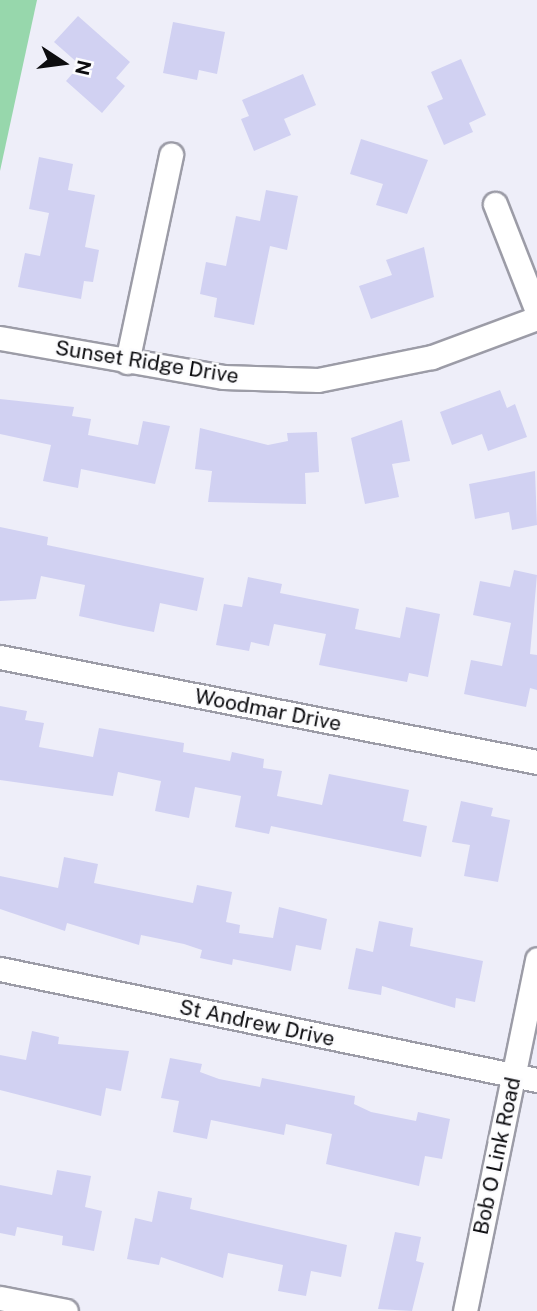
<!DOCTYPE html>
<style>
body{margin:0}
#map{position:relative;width:537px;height:1311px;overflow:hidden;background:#eeeef9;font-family:"Public Sans",sans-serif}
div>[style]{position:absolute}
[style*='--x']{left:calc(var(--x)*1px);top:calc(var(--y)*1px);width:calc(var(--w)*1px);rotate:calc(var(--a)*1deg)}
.green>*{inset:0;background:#97d7ac}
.building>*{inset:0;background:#d1d1f2}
.roads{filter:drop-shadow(2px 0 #9c9ca7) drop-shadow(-2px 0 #9c9ca7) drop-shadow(0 2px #9c9ca7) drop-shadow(0 -2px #9c9ca7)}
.minor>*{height:23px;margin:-11.5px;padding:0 11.5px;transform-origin:11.5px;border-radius:11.5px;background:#fff}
span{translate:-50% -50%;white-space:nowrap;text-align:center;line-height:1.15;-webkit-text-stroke:5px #fcfcfe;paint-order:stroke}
.street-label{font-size:21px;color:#0c0c0f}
.north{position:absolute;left:28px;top:28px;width:70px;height:70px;-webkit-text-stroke:5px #fcfcfe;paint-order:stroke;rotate:103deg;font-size:19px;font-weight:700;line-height:28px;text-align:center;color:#0c0c0f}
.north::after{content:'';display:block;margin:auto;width:24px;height:32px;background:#0c0c0f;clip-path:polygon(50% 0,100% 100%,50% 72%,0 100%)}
</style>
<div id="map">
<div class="green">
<i style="clip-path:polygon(0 0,37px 0,0 171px)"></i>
</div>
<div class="building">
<i style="clip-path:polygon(78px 16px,130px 62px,116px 78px,125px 86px,102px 113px,66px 81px,80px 65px,54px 42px)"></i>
<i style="clip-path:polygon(173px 22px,225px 32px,217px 74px,199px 70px,197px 80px,163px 73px)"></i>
<i style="clip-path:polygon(461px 59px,486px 115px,469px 123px,473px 132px,444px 145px,427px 106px,443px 99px,431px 72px)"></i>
<i style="clip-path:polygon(303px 74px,316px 105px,284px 119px,291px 135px,254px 151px,241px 119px,249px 116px,242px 100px)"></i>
<i style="clip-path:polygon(361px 139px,428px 160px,407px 214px,376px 205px,383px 184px,350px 174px)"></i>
<i style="clip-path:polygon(39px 157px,73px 164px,68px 190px,95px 195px,85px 247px,99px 250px,93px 282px,84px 281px,81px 299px,18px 287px,25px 253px,40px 256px,49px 213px,29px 209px)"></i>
<i style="clip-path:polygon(266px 190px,298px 196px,287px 250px,270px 246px,254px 325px,214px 317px,217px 298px,200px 294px,206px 262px,226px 266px,236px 216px,260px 221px)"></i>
<i style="clip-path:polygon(424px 247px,434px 297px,371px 319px,359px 286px,392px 275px,386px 260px)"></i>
<i style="clip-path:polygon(500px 390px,507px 408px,515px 404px,527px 437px,488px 451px,482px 434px,452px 445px,440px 412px)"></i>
<i style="clip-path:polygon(0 399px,74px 407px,72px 416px,91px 419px,88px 435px,138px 445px,143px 421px,170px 426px,155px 484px,81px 469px,78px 488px,43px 481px,51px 445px,0 434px)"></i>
<i style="clip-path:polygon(402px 420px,410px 461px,392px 464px,399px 497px,365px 504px,351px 438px)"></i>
<i style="clip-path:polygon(200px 428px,268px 445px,288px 441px,287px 433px,317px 432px,319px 472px,305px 473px,306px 504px,208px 502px,212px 471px,195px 469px)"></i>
<i style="clip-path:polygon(535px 471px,537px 525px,512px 530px,509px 512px,475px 519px,469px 484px)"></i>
<i style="clip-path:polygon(0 527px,48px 537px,47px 545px,204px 578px,197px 611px,160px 603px,154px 632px,124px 626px,79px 616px,85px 585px,41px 576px,36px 599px,0 601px)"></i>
<i style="clip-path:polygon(514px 570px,537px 575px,530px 654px,537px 655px,537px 690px,530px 688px,526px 707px,464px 694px,471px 660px,502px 666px,511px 623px,473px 615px,480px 581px,510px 587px)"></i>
<i style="clip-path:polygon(248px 577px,282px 584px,280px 593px,359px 609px,355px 629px,400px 638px,406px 607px,440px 614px,428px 677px,409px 673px,407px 682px,319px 665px,326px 634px,274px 624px,269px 646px,251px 642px,249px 651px,216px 645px,224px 604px,242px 607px)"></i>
<i style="clip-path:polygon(0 706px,27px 711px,25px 720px,44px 723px,39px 747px,93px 757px,99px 728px,184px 743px,183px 752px,230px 761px,232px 752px,264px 759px,263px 768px,282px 771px,277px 796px,322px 805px,329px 774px,409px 790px,403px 821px,427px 826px,421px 857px,271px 826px,269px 834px,235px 827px,241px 796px,195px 787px,189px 818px,155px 811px,161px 781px,118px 772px,113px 796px,0 780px)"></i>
<i style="clip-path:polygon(461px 801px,493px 808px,491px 816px,510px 820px,498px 882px,464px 876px,470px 845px,452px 842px)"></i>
<i style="clip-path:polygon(64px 857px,98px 864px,94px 883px,193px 903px,197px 885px,232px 892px,226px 922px,240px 925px,239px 933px,273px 938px,279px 907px,327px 919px,321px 950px,296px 945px,291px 971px,233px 959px,232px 965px,200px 958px,202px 950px,184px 944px,141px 935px,139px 945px,67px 923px,65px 931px,0 909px,0 876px,58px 888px)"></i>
<i style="clip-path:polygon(379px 921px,413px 928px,410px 946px,483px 961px,475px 1002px,456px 998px,455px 1008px,382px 986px,381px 995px,348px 989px,356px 948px,373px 952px)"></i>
<i style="clip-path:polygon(32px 1031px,59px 1037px,58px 1044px,129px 1051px,121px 1091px,106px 1088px,101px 1116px,0 1090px,0 1055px,26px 1060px)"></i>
<i style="clip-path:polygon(170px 1058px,202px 1064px,200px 1072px,219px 1079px,260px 1087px,262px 1078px,355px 1096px,354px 1104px,371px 1112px,416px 1121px,418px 1112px,450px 1119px,442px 1159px,425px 1156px,419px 1186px,326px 1164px,332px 1134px,286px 1124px,284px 1135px,211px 1120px,207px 1139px,173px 1132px,179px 1101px,161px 1098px)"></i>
<i style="clip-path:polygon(57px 1170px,91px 1176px,85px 1207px,102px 1211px,94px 1251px,62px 1245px,63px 1236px,17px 1227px,15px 1236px,0 1233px,0 1185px,52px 1195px)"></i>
<i style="clip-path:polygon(158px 1191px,192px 1198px,190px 1209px,347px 1245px,341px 1277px,311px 1271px,306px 1296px,278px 1291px,283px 1265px,228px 1253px,223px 1278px,161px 1257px,159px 1265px,127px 1259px,135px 1218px,152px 1222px)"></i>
<i style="clip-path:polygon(395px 1232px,421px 1237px,416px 1261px,424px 1263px,412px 1311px,378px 1309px)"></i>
</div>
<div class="roads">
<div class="minor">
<i style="--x:495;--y:204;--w:115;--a:68.6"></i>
<i style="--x:0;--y:338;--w:226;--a:9.9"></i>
<i style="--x:223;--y:377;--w:95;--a:1.8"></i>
<i style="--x:318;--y:380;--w:116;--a:-11.4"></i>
<i style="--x:432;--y:357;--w:112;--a:-20.4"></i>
<i style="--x:127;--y:362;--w:212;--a:-78"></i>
<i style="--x:0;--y:657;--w:547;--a:11.06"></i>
<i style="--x:0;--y:969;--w:548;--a:11.68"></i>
<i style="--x:0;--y:1298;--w:67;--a:11.1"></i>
<i style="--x:465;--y:1311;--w:359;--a:-78.4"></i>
</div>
</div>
<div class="street-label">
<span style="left:147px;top:362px;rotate:9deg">Sunset Ridge Drive</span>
<span style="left:268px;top:710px;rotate:11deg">Woodmar Drive</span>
<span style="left:257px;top:1023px;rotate:12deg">St Andrew Drive</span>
<span style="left:497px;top:1156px;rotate:-78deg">Bob O Link Road</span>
</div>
<div class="north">N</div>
</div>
